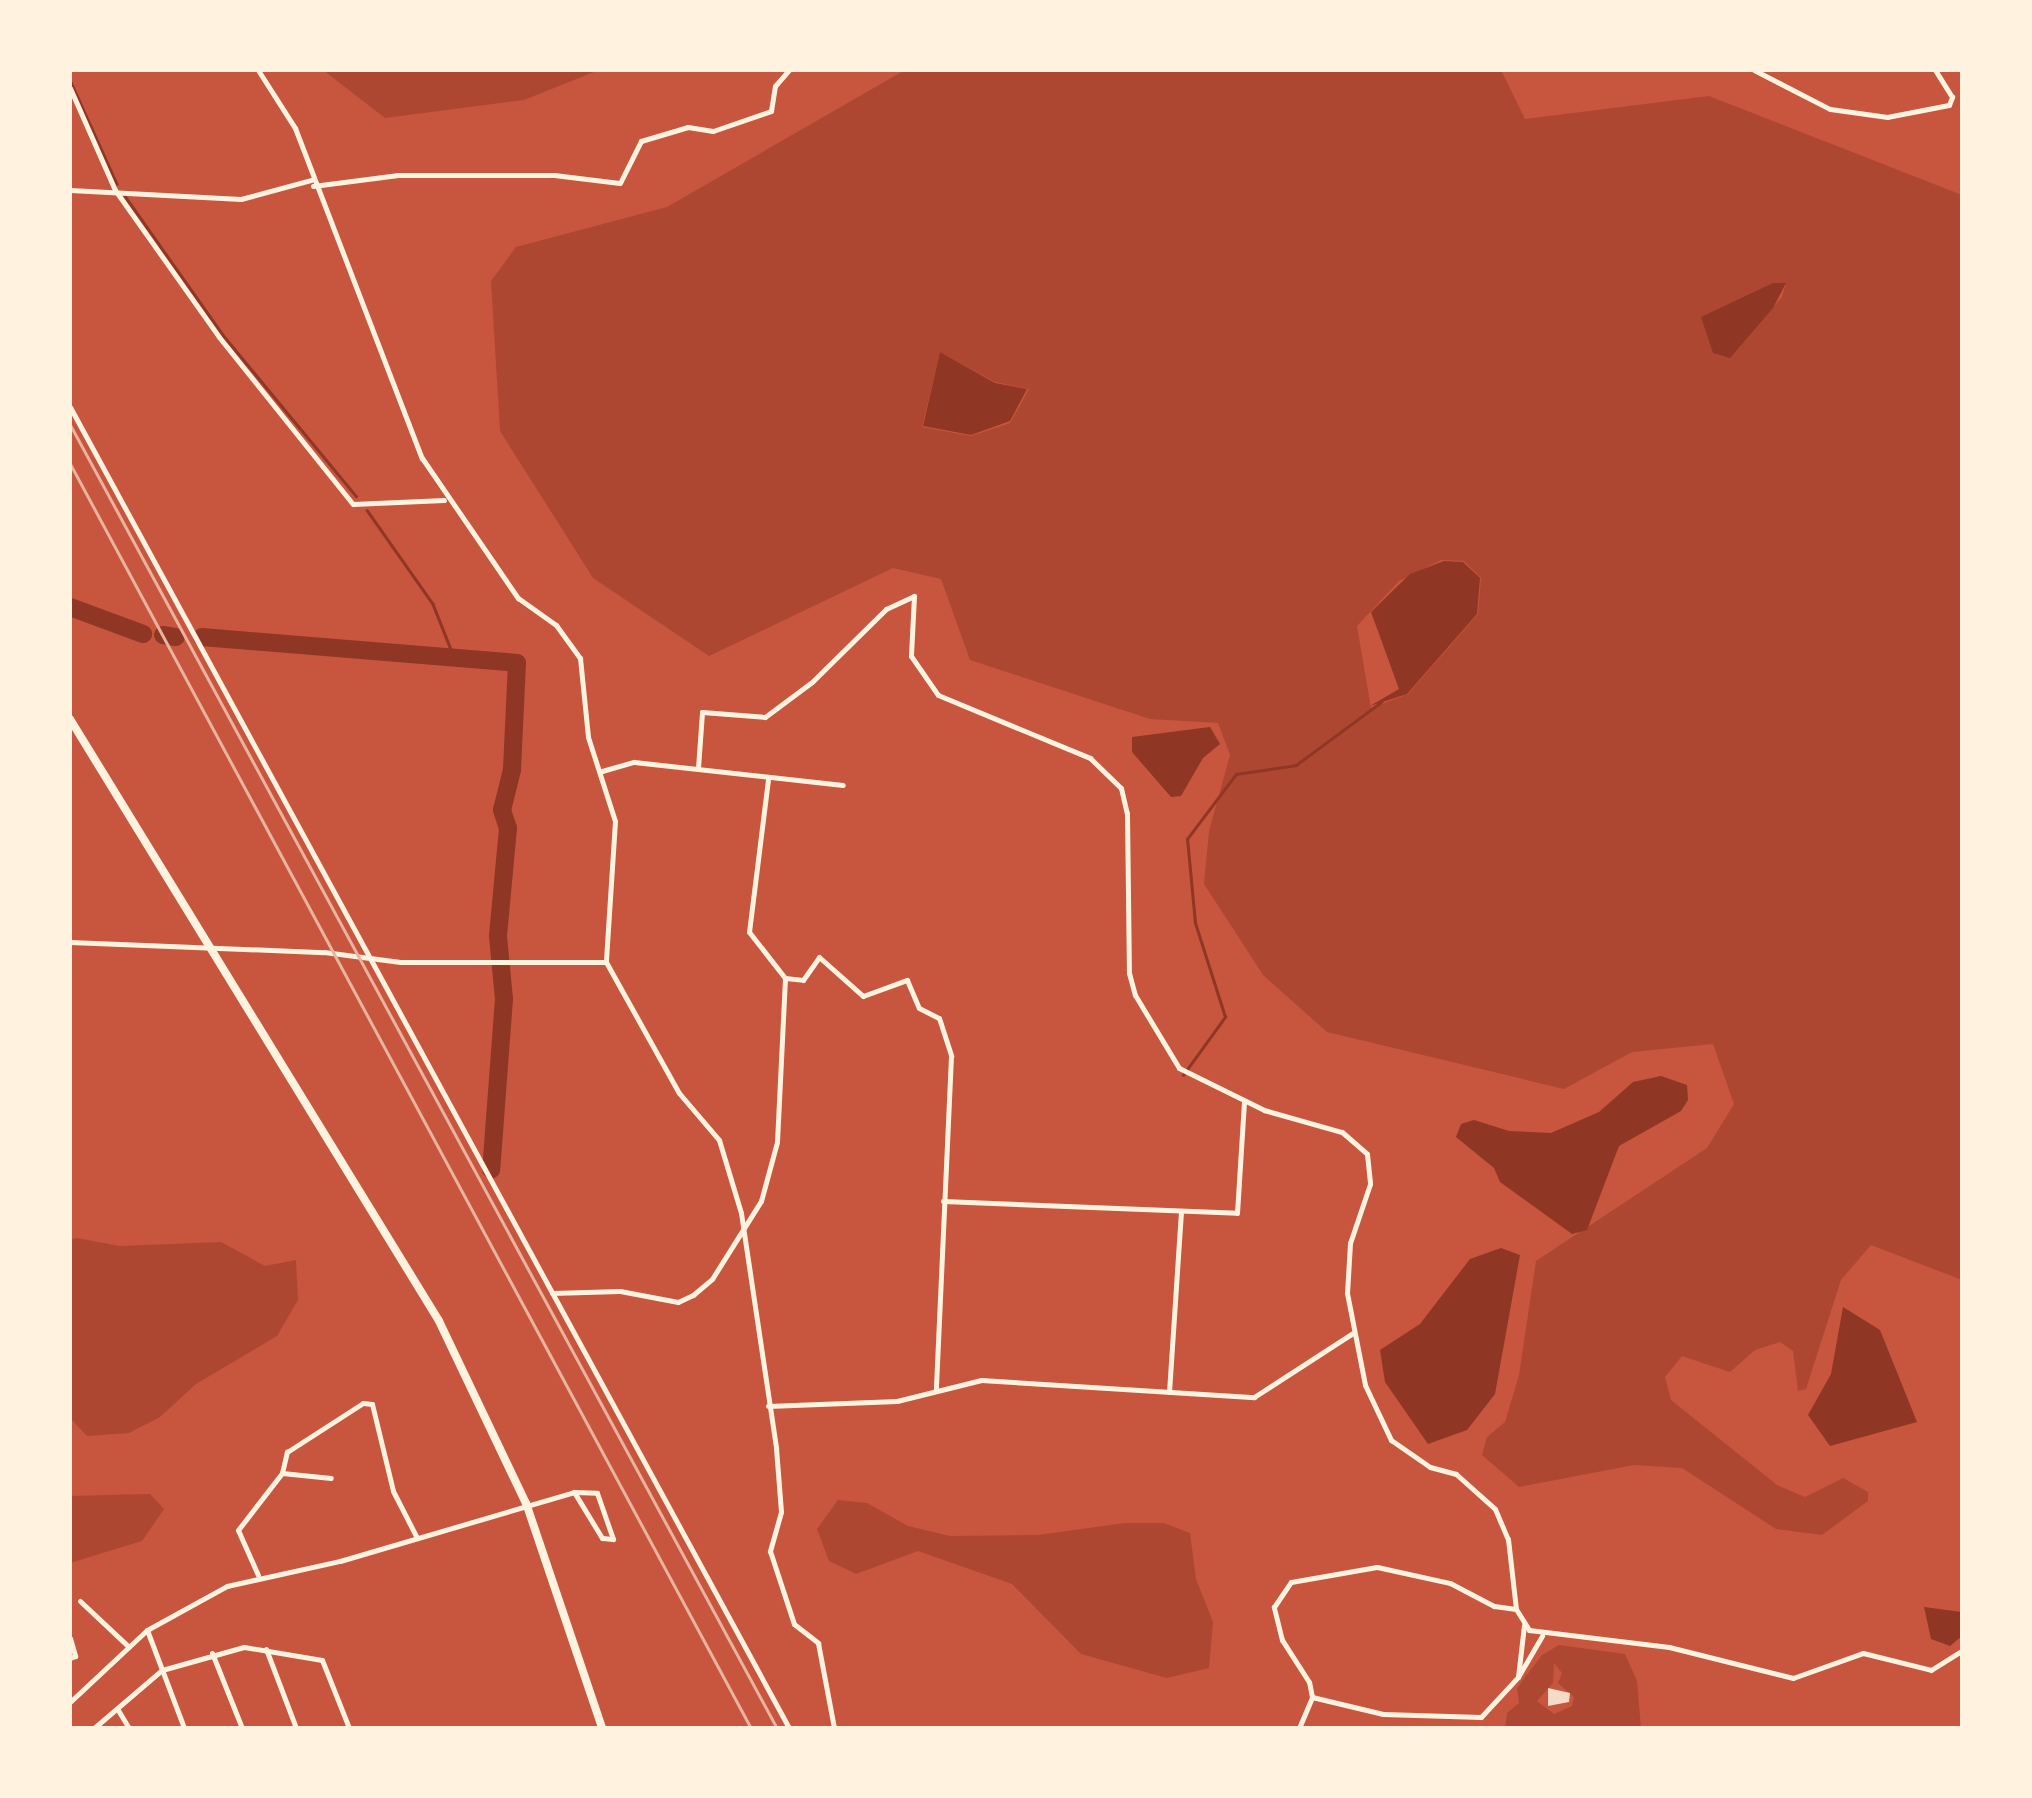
<!DOCTYPE html>
<style>
body{margin:0}
#map{position:relative;width:2032px;height:1798px;overflow:hidden;background:#c8553d;font-family:"Open Sans",sans-serif}
div>[style]{position:absolute}
[style*='--x']{left:calc(var(--x)*1px);top:calc(var(--y)*1px);width:calc(var(--w)*1px);rotate:calc(var(--a)*1deg)}
.green>*{inset:0;background:#ae4732}
.water>*{inset:0;background:#8f3625}
.stream>*{height:2.5px;margin:-1.25px;padding:0 1.25px;transform-origin:1.25px;border-radius:1.25px;background:#8f3625}
.river>*{height:18px;margin:-9px;padding:0 9px;transform-origin:9px;border-radius:9px;background:#8f3625}
.building>*{inset:0;background:#f7dbc8}
.minor>*{height:5px;margin:-2.5px;padding:0 2.5px;transform-origin:2.5px;border-radius:2.5px;background:#fff3e0}
.tertiary>*{height:5px;margin:-2.5px;padding:0 2.5px;transform-origin:2.5px;border-radius:2.5px;background:#fff3e0}
.trunk>*{height:8px;margin:-4px;padding:0 4px;transform-origin:4px;border-radius:4px;background:#fff3e0}
.rail>*{height:2.5px;margin:-1.25px;padding:0 1.25px;transform-origin:1.25px;border-radius:1.25px;background:#e9b49f}
span{translate:-50% -50%;white-space:nowrap;text-align:center;line-height:1.15;-webkit-text-stroke:10px #fff3e0;paint-order:stroke}
.frame{position:absolute;inset:0;border:72px solid #fff3e0;pointer-events:none}
</style>
<div id="map">
<div class="green">
<i style="clip-path:polygon(323px 70px,599px 70px,524px 100px,385px 118px)"></i>
<i style="clip-path:polygon(evenodd,905px 70px,1501px 70px,1525px 119px,1709px 96px,1962px 195px,1962px 1280px,1871px 1245px,1841px 1280px,1806px 1389px,1798px 1391px,1793px 1351px,1780px 1342px,1755px 1350px,1730px 1372px,1682px 1356px,1665px 1377px,1671px 1400px,1777px 1485px,1805px 1497px,1843px 1478px,1868px 1492px,1868px 1501px,1822px 1535px,1776px 1529px,1682px 1468px,1634px 1465px,1519px 1487px,1482px 1455px,1487px 1437px,1505px 1422px,1519px 1375px,1536px 1261px,1707px 1148px,1734px 1104px,1713px 1044px,1632px 1052px,1564px 1089px,1327px 1032px,1263px 975px,1204px 884px,1209px 831px,1230px 755px,1218px 723px,1150px 719px,970px 660px,941px 579px,893px 568px,709px 656px,593px 578px,500px 431px,491px 281px,516px 247px,667px 207px,905px 70px,1773px 283px,1786px 283px,1782px 297px,1730px 357px,1723px 312px,1773px 283px,905px 70px,940px 352px,995px 382px,1029px 389px,1010px 423px,971px 436px,922px 427px,940px 352px,905px 70px,1441px 560px,1464px 561px,1481px 578px,1478px 614px,1408px 694px,1371px 708px,1357px 626px,1399px 581px,1441px 560px)"></i>
<i style="clip-path:polygon(77px 1238px,120px 1246px,221px 1242px,265px 1266px,296px 1260px,298px 1300px,277px 1336px,196px 1384px,160px 1417px,129px 1433px,87px 1436px,70px 1418px,70px 1240px)"></i>
<i style="clip-path:polygon(150px 1494px,164px 1509px,142px 1541px,70px 1563px,70px 1496px)"></i>
<i style="clip-path:polygon(838px 1500px,867px 1503px,908px 1526px,950px 1536px,1038px 1535px,1125px 1523px,1164px 1523px,1190px 1533px,1196px 1579px,1213px 1622px,1209px 1668px,1167px 1678px,1081px 1654px,1012px 1584px,918px 1551px,856px 1574px,829px 1561px,817px 1529px)"></i>
<i style="clip-path:polygon(evenodd,1559px 1645px,1625px 1654px,1637px 1681px,1641px 1728px,1505px 1728px,1507px 1713px,1519px 1703px,1517px 1688px,1542px 1655px,1559px 1645px,1554px 1663px,1562px 1673px,1558px 1683px,1574px 1697px,1572px 1706px,1554px 1714px,1537px 1701px,1553px 1683px,1554px 1663px)"></i>
</div>
<div class="water">
<i style="clip-path:polygon(1773px 283px,1786px 283px,1773px 308px,1730px 358px,1713px 353px,1701px 317px)"></i>
<i style="clip-path:polygon(940px 352px,995px 383px,1027px 389px,1010px 421px,971px 435px,923px 426px)"></i>
<i style="clip-path:polygon(1444px 561px,1463px 562px,1480px 578px,1477px 614px,1407px 694px,1370px 706px,1399px 689px,1371px 612px,1410px 574px)"></i>
<i style="clip-path:polygon(1210px 727px,1220px 744px,1203px 758px,1181px 796px,1171px 797px,1132px 752px,1132px 737px)"></i>
<i style="clip-path:polygon(1661px 1076px,1687px 1085px,1688px 1100px,1681px 1111px,1619px 1146px,1587px 1230px,1572px 1234px,1500px 1182px,1494px 1168px,1456px 1137px,1461px 1124px,1474px 1120px,1509px 1131px,1551px 1133px,1599px 1112px,1633px 1082px)"></i>
<i style="clip-path:polygon(1501px 1248px,1520px 1255px,1495px 1394px,1467px 1430px,1428px 1444px,1385px 1382px,1380px 1350px,1420px 1324px,1470px 1259px)"></i>
<i style="clip-path:polygon(1843px 1307px,1880px 1330px,1917px 1422px,1830px 1446px,1808px 1415px,1831px 1374px)"></i>
<i style="clip-path:polygon(1924px 1607px,1962px 1612px,1962px 1636px,1950px 1646px,1931px 1639px)"></i>
</div>
<div class="stream">
<i style="--x:70;--y:80;--w:114;--a:65.7"></i>
<i style="--x:125;--y:196;--w:170;--a:54.8"></i>
<i style="--x:223;--y:335;--w:209;--a:50.4"></i>
<i style="--x:367;--y:510;--w:115;--a:54.9"></i>
<i style="--x:433;--y:604;--w:57;--a:68.4"></i>
<i style="--x:1183;--y:1075;--w:72;--a:-54.1"></i>
<i style="--x:1225;--y:1017;--w:99;--a:-107.7"></i>
<i style="--x:1195;--y:923;--w:84;--a:-95.4"></i>
<i style="--x:1187;--y:839;--w:81;--a:-53"></i>
<i style="--x:1236;--y:774;--w:61;--a:-8.5"></i>
<i style="--x:1296;--y:765;--w:106;--a:-36.5"></i>
</div>
<div class="river">
<i style="--x:70;--y:607;--w:78;--a:20.3"></i>
<i style="--x:163;--y:635;--w:13;--a:9"></i>
<i style="--x:202;--y:637;--w:316;--a:4.7"></i>
<i style="--x:517;--y:663;--w:107;--a:92.7"></i>
<i style="--x:512;--y:770;--w:41;--a:104"></i>
<i style="--x:502;--y:810;--w:19;--a:72"></i>
<i style="--x:508;--y:828;--w:108;--a:95.3"></i>
<i style="--x:498;--y:936;--w:63;--a:84.6"></i>
<i style="--x:504;--y:999;--w:171;--a:94.3"></i>
</div>
<div class="building">
<i style="clip-path:polygon(1548px 1688px,1570px 1693px,1569px 1702px,1548px 1706px)"></i>
</div>
<div class="minor">
<i style="--x:258;--y:70;--w:69;--a:57.5"></i>
<i style="--x:295;--y:128;--w:354;--a:69"></i>
<i style="--x:422;--y:458;--w:170;--a:55.6"></i>
<i style="--x:518;--y:598;--w:47;--a:35.4"></i>
<i style="--x:556;--y:625;--w:41;--a:54"></i>
<i style="--x:580;--y:658;--w:79;--a:84.2"></i>
<i style="--x:588;--y:737;--w:88;--a:72.2"></i>
<i style="--x:615;--y:821;--w:141;--a:93.7"></i>
<i style="--x:606;--y:962;--w:150;--a:60.9"></i>
<i style="--x:679;--y:1093;--w:62;--a:49.6"></i>
<i style="--x:719;--y:1140;--w:76;--a:73.2"></i>
<i style="--x:741;--y:1213;--w:238;--a:81.5"></i>
<i style="--x:776;--y:1448;--w:64;--a:85.5"></i>
<i style="--x:781;--y:1512;--w:41;--a:105.8"></i>
<i style="--x:770;--y:1551;--w:77;--a:71.8"></i>
<i style="--x:794;--y:1624;--w:31;--a:38"></i>
<i style="--x:818;--y:1643;--w:86;--a:79.3"></i>
<i style="--x:1754;--y:70;--w:85;--a:27.2"></i>
<i style="--x:1830;--y:109;--w:58;--a:8"></i>
<i style="--x:1887;--y:117;--w:63;--a:-11"></i>
<i style="--x:1949;--y:105;--w:9;--a:-69"></i>
<i style="--x:1952;--y:97;--w:32;--a:-122"></i>
<i style="--x:70;--y:88;--w:111;--a:66.2"></i>
<i style="--x:115;--y:190;--w:180;--a:54.7"></i>
<i style="--x:219;--y:337;--w:214;--a:51.3"></i>
<i style="--x:353;--y:504;--w:91;--a:-2.5"></i>
<i style="--x:313;--y:186;--w:86;--a:-7.4"></i>
<i style="--x:398;--y:175;--w:156;--a:0"></i>
<i style="--x:554;--y:175;--w:66;--a:6.9"></i>
<i style="--x:620;--y:183;--w:47;--a:-63.4"></i>
<i style="--x:641;--y:141;--w:49;--a:-16.6"></i>
<i style="--x:688;--y:127;--w:25;--a:9"></i>
<i style="--x:713;--y:131;--w:61;--a:-19"></i>
<i style="--x:771;--y:111;--w:25;--a:-81"></i>
<i style="--x:775;--y:86;--w:21;--a:-49"></i>
<i style="--x:70;--y:190;--w:171;--a:3"></i>
<i style="--x:241;--y:199;--w:73;--a:-15.2"></i>
<i style="--x:70;--y:407;--w:1504;--a:61.44"></i>
<i style="--x:698;--y:768;--w:56;--a:-85.9"></i>
<i style="--x:702;--y:712;--w:63;--a:4.5"></i>
<i style="--x:765;--y:717;--w:59;--a:-36.7"></i>
<i style="--x:812;--y:682;--w:104;--a:-44.6"></i>
<i style="--x:886;--y:609;--w:31;--a:-25"></i>
<i style="--x:914;--y:596;--w:60;--a:92.9"></i>
<i style="--x:911;--y:656;--w:47;--a:55.3"></i>
<i style="--x:938;--y:695;--w:165;--a:22.5"></i>
<i style="--x:1090;--y:758;--w:43;--a:44.1"></i>
<i style="--x:1121;--y:788;--w:26;--a:77"></i>
<i style="--x:1127;--y:813;--w:160;--a:89.3"></i>
<i style="--x:1129;--y:973;--w:23;--a:75"></i>
<i style="--x:1135;--y:995;--w:85;--a:58.9"></i>
<i style="--x:1179;--y:1068;--w:95;--a:26.3"></i>
<i style="--x:1264;--y:1110;--w:81;--a:15.8"></i>
<i style="--x:1342;--y:1132;--w:33;--a:41"></i>
<i style="--x:1367;--y:1154;--w:30;--a:84"></i>
<i style="--x:1370;--y:1184;--w:62;--a:108.7"></i>
<i style="--x:1350;--y:1243;--w:50;--a:93.4"></i>
<i style="--x:1347;--y:1293;--w:94;--a:78.9"></i>
<i style="--x:1365;--y:1385;--w:61;--a:64.7"></i>
<i style="--x:1391;--y:1440;--w:47;--a:34.7"></i>
<i style="--x:1430;--y:1467;--w:27;--a:15"></i>
<i style="--x:1456;--y:1474;--w:52;--a:41.9"></i>
<i style="--x:1495;--y:1509;--w:33;--a:67"></i>
<i style="--x:1508;--y:1539;--w:70;--a:83.5"></i>
<i style="--x:1516;--y:1609;--w:25;--a:58"></i>
<i style="--x:1529;--y:1630;--w:141;--a:6.9"></i>
<i style="--x:1669;--y:1647;--w:128;--a:14"></i>
<i style="--x:1793;--y:1678;--w:74;--a:-19.7"></i>
<i style="--x:1863;--y:1653;--w:70;--a:14"></i>
<i style="--x:1931;--y:1670;--w:36;--a:-32"></i>
<i style="--x:602;--y:771;--w:33;--a:-16"></i>
<i style="--x:634;--y:762;--w:210;--a:6.3"></i>
<i style="--x:70;--y:942;--w:254;--a:2.3"></i>
<i style="--x:324;--y:952;--w:77;--a:7.5"></i>
<i style="--x:400;--y:962;--w:206;--a:0"></i>
<i style="--x:785;--y:978;--w:18;--a:6"></i>
<i style="--x:803;--y:980;--w:28;--a:-55"></i>
<i style="--x:819;--y:957;--w:59;--a:41.6"></i>
<i style="--x:863;--y:996;--w:47;--a:-20"></i>
<i style="--x:907;--y:980;--w:30;--a:67"></i>
<i style="--x:919;--y:1008;--w:22;--a:27"></i>
<i style="--x:939;--y:1018;--w:40;--a:72"></i>
<i style="--x:951;--y:1056;--w:333;--a:92.6"></i>
<i style="--x:943;--y:1201;--w:294;--a:2.3"></i>
<i style="--x:1237;--y:1213;--w:111;--a:-86.4"></i>
<i style="--x:552;--y:1293;--w:68;--a:-1.7"></i>
<i style="--x:620;--y:1291;--w:59;--a:10.7"></i>
<i style="--x:678;--y:1302;--w:17;--a:-25"></i>
<i style="--x:693;--y:1295;--w:25;--a:-40"></i>
<i style="--x:712;--y:1279;--w:92;--a:-57.9"></i>
<i style="--x:761;--y:1201;--w:61;--a:-74.8"></i>
<i style="--x:777;--y:1142;--w:164;--a:-87.2"></i>
<i style="--x:785;--y:978;--w:58;--a:-128"></i>
<i style="--x:749;--y:932;--w:153;--a:-82.9"></i>
<i style="--x:1169;--y:1392;--w:181;--a:-86.2"></i>
<i style="--x:768;--y:1406;--w:129;--a:-2.2"></i>
<i style="--x:897;--y:1401;--w:87;--a:-14"></i>
<i style="--x:981;--y:1380;--w:274;--a:3.6"></i>
<i style="--x:1254;--y:1397;--w:118;--a:-32.9"></i>
<i style="--x:282;--y:1473;--w:49;--a:5.8"></i>
<i style="--x:574;--y:1492;--w:23;--a:2"></i>
<i style="--x:597;--y:1493;--w:49;--a:70.8"></i>
<i style="--x:613;--y:1539;--w:11;--a:-175"></i>
<i style="--x:602;--y:1538;--w:54;--a:-121.3"></i>
<i style="--x:258;--y:1575;--w:49;--a:-114"></i>
<i style="--x:238;--y:1530;--w:72;--a:-52.3"></i>
<i style="--x:282;--y:1473;--w:22;--a:-77"></i>
<i style="--x:287;--y:1452;--w:90;--a:-32.8"></i>
<i style="--x:363;--y:1403;--w:9;--a:6"></i>
<i style="--x:372;--y:1404;--w:89;--a:76.4"></i>
<i style="--x:393;--y:1491;--w:51;--a:62.9"></i>
<i style="--x:80;--y:1601;--w:67;--a:43.2"></i>
<i style="--x:147;--y:1630;--w:105;--a:69.3"></i>
<i style="--x:70;--y:1638;--w:19;--a:74"></i>
<i style="--x:75;--y:1656;--w:5;--a:158"></i>
<i style="--x:266;--y:1649;--w:85;--a:69.2"></i>
<i style="--x:212;--y:1653;--w:81;--a:68.2"></i>
<i style="--x:1518;--y:1677;--w:52;--a:-83.4"></i>
<i style="--x:1312;--y:1697;--w:73;--a:13.5"></i>
<i style="--x:1383;--y:1714;--w:98;--a:1.8"></i>
<i style="--x:1481;--y:1717;--w:54;--a:-47.2"></i>
<i style="--x:1518;--y:1677;--w:48;--a:-59.7"></i>
<i style="--x:118;--y:1710;--w:21;--a:59"></i>
<i style="--x:94;--y:1728;--w:89;--a:-40.5"></i>
<i style="--x:162;--y:1670;--w:85;--a:-15.7"></i>
<i style="--x:244;--y:1647;--w:79;--a:9.5"></i>
<i style="--x:322;--y:1660;--w:73;--a:68.3"></i>
<i style="--x:1299;--y:1728;--w:34;--a:-67"></i>
<i style="--x:1312;--y:1697;--w:15;--a:-101"></i>
<i style="--x:1309;--y:1682;--w:50;--a:-122.7"></i>
<i style="--x:1282;--y:1640;--w:34;--a:-104"></i>
<i style="--x:1274;--y:1607;--w:30;--a:-56"></i>
<i style="--x:1291;--y:1582;--w:87;--a:-9.9"></i>
<i style="--x:1377;--y:1567;--w:75;--a:12.4"></i>
<i style="--x:1450;--y:1583;--w:50;--a:27.6"></i>
<i style="--x:1494;--y:1606;--w:22;--a:8"></i>
</div>
<div class="tertiary">
<i style="--x:70;--y:1702;--w:105;--a:-43.1"></i>
<i style="--x:147;--y:1630;--w:91;--a:-28.8"></i>
<i style="--x:227;--y:1586;--w:116;--a:-12.5"></i>
<i style="--x:340;--y:1561;--w:244;--a:-16.4"></i>
</div>
<div class="trunk">
<i style="--x:70;--y:719;--w:706;--a:58.49"></i>
<i style="--x:439;--y:1321;--w:202;--a:64.5"></i>
<i style="--x:526;--y:1503;--w:237;--a:71.3"></i>
</div>
<div class="rail">
<i style="--x:70;--y:424;--w:1483;--a:61.53"></i>
<i style="--x:70;--y:463;--w:1437;--a:61.7"></i>
</div>
<div class="frame"></div>
</div>
